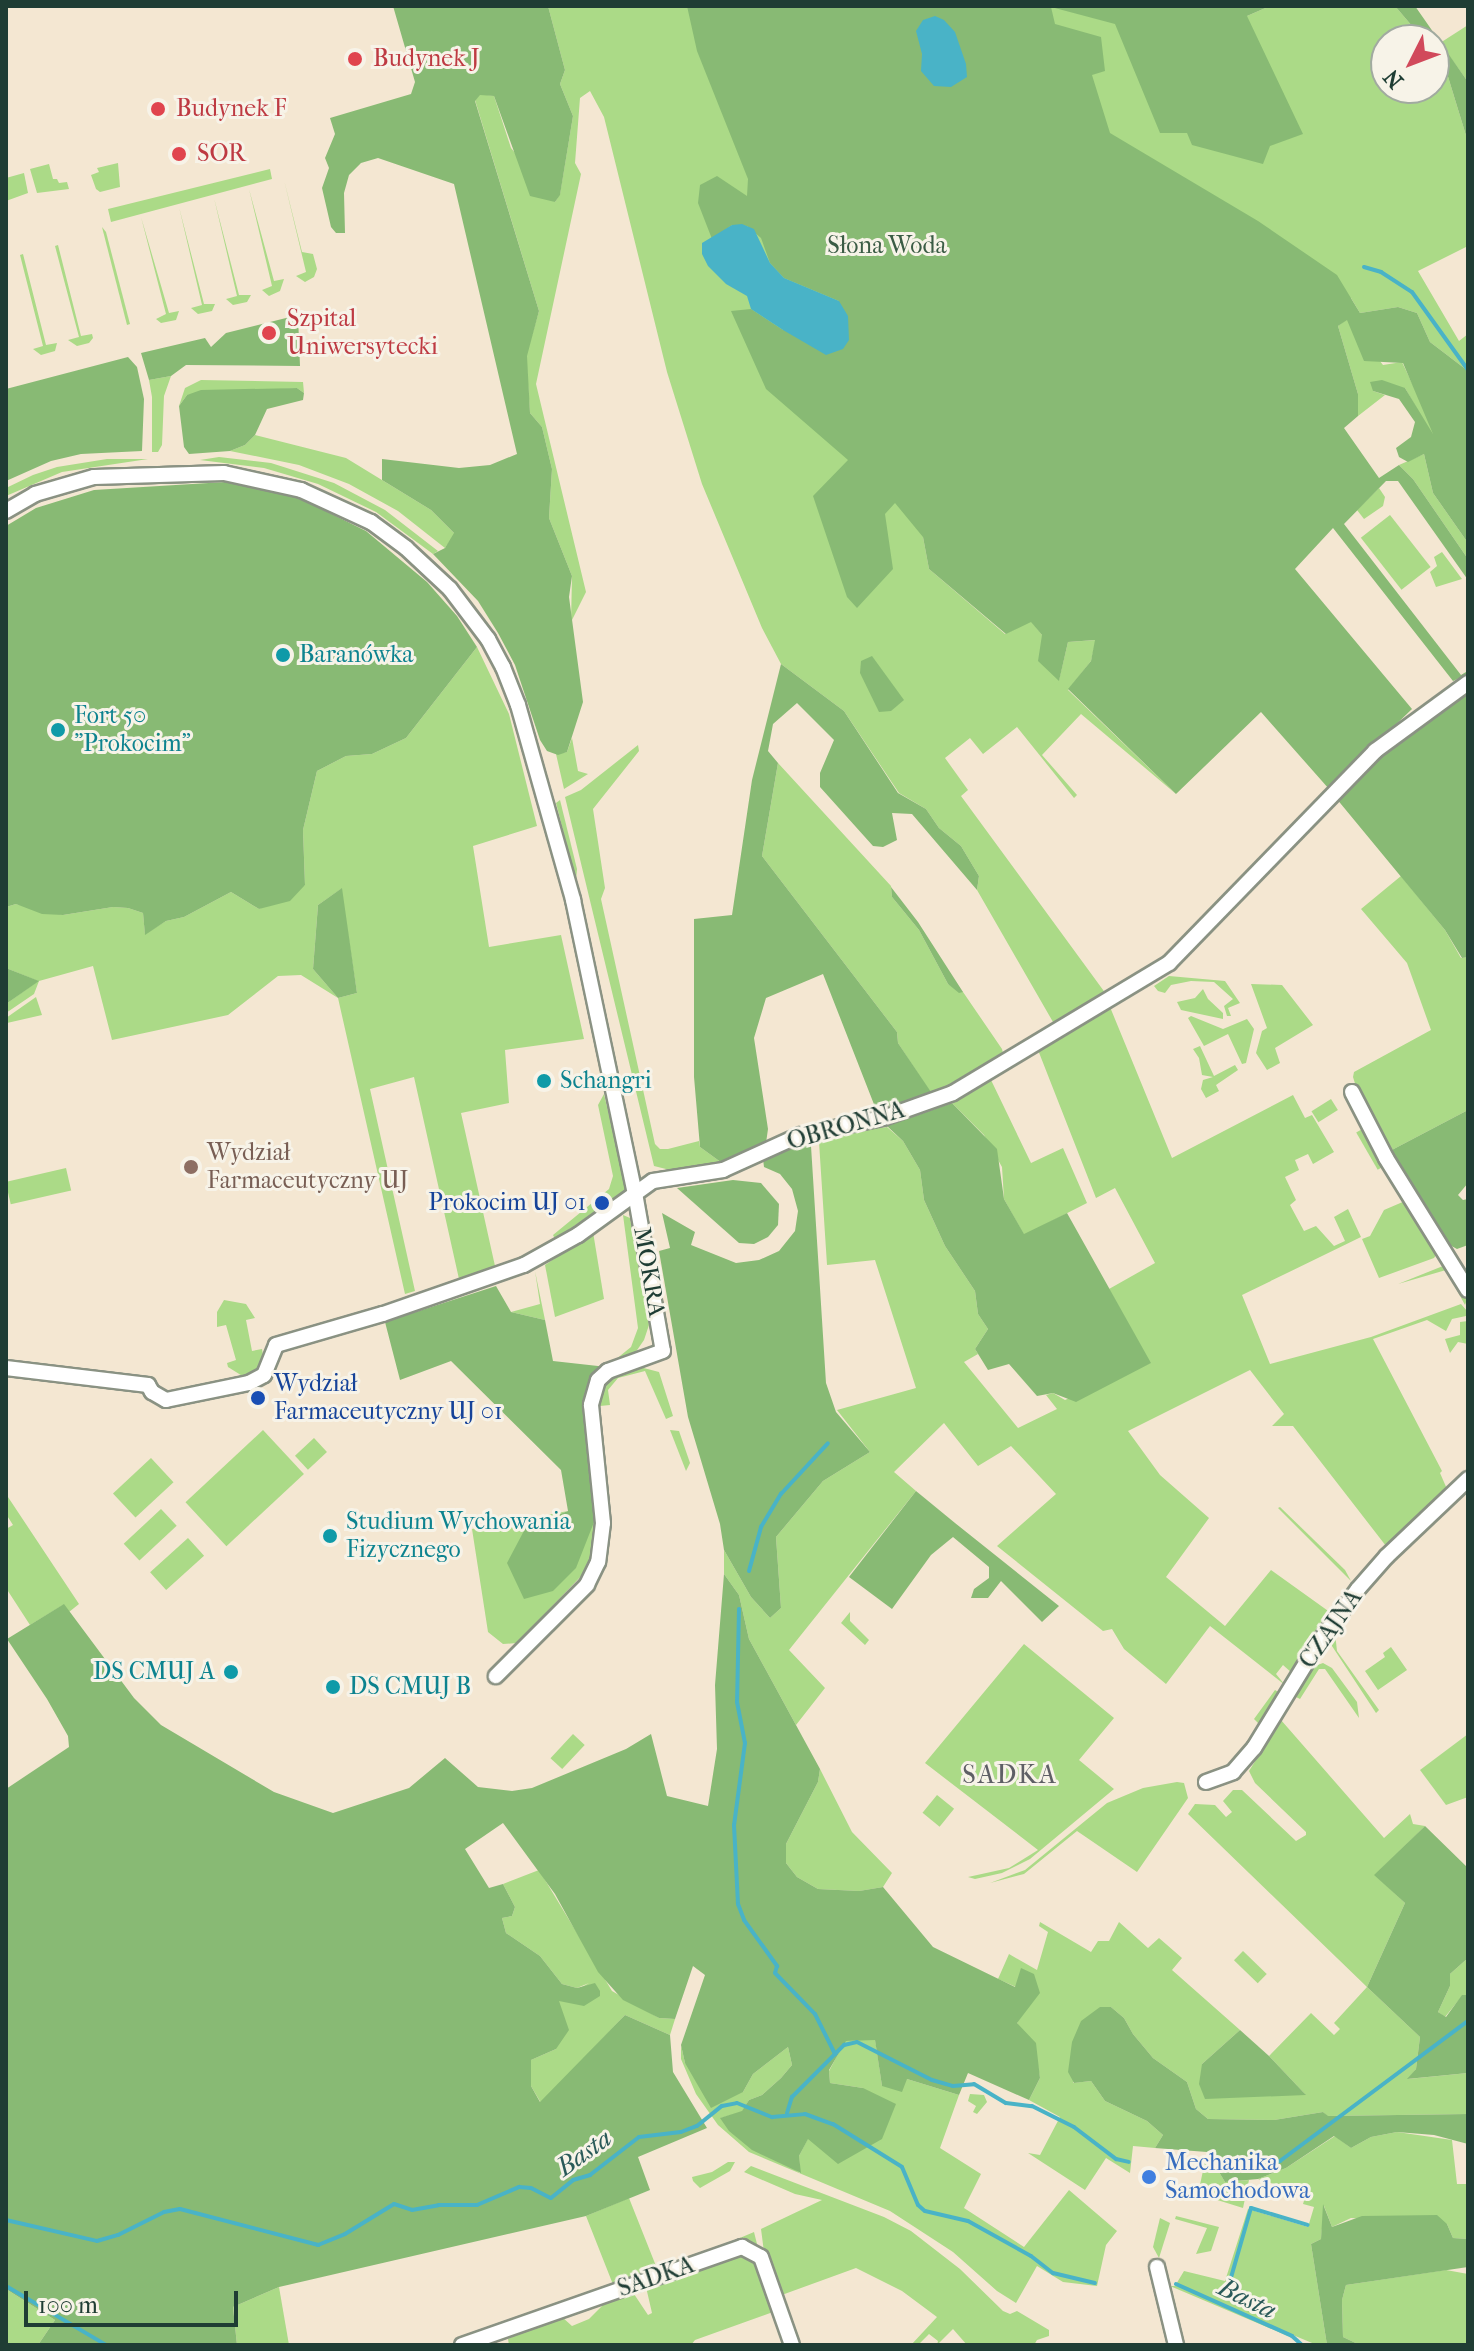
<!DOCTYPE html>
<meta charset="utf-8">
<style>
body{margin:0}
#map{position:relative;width:1474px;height:2351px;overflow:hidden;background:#f4e7d2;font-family:"IM FELL French Canon",serif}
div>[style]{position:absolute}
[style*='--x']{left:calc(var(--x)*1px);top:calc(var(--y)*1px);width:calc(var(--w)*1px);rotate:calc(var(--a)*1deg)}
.green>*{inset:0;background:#abda87;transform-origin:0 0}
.forest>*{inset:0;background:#88ba74}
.water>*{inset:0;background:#49b3c7}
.stream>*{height:4px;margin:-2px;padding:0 2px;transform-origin:2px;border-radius:2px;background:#49b3c7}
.roads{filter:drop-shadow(2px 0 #8a9283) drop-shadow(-2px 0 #8a9283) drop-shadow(0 2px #8a9283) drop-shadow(0 -2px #8a9283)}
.street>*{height:14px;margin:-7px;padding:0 7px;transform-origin:7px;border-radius:7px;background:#fff}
.dots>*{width:22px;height:22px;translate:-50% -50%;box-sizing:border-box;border:4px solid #f7f3e8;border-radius:50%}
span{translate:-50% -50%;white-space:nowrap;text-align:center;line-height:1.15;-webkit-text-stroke:6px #f7f3e8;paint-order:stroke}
.health-label{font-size:24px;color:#be3a42}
.left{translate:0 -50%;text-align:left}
.park-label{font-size:24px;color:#3b5c45}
.culture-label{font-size:24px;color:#0d838f}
.right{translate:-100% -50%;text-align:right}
.street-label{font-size:24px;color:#1f3d34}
.education-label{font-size:24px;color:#785e54}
.transit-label{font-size:24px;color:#164399}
.shop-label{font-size:24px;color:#366cbe}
.neighbourhood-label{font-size:26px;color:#5e5f65;letter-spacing:2px}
.water-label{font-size:26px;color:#2a5a59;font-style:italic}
.frame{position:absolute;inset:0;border:8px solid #1f3d34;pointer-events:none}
.north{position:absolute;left:1370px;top:24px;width:80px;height:80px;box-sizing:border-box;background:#f7f3e8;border:2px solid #a1aaa0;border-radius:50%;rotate:228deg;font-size:22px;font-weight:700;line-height:32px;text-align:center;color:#1f3d34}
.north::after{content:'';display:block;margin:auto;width:28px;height:36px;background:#d1495b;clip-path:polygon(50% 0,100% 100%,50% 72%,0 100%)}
.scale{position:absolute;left:24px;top:2291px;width:214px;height:36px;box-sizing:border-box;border:4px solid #1f3d34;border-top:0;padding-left:10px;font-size:24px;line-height:28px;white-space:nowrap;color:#1f3d34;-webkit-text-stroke:6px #f7f3e8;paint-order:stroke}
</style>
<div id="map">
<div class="green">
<i style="clip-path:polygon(548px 6px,1242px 6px,1247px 16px,1270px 6px,1395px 6px,1424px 40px,1386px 40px,1386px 88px,1434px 88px,1434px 49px,1442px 57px,1468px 142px,1468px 246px,1418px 271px,1459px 341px,1468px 334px,1468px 371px,1430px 342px,1417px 313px,1398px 307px,1360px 313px,1351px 298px,923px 537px,929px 569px,1005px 634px,1031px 621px,1042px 635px,1059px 680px,1068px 642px,1096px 640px,1091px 661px,1068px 690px,1176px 794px,1081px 714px,1042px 755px,1077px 795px,1074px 798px,1017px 727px,983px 754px,970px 738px,945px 758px,968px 790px,961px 796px,1106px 994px,1020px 1047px,1016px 1046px,1053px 1022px,977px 890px,979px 876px,961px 846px,939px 828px,926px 809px,899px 793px,844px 711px,781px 664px,762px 628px,702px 484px,667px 372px,604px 117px,590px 91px,580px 98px,575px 163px,581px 174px,536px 384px,586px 592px,571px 622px,572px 576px,549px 518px,552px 469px,542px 427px,530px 413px,526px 356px,539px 311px,475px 100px,480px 94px,494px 96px,511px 148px,555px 202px,560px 194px,573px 116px,560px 84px,565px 70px)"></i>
<i style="clip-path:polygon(1468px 25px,1468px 82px,1440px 43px)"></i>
<i style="clip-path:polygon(118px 163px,120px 187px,100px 192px,96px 189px,91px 175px,99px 172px,97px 168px)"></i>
<i style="clip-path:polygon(49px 164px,53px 179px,57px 179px,59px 183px,67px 182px,69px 189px,37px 193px,30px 169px)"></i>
<i style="clip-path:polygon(270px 169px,272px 179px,111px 222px,108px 209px)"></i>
<i style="clip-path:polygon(24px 173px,28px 193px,6px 201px,6px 178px)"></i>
<i style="clip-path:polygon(284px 180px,302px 252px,313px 254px,317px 269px,314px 277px,305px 282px,296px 276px,306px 272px)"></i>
<i style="clip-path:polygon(249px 189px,274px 281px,284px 279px,280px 291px,269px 296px,262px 290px,272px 286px)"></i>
<i style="clip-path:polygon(214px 198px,239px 295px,251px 295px,247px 302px,233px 305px,226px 299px,237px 296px)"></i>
<i style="clip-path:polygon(179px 207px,204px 304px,215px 304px,212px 311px,198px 314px,191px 308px,202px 305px)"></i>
<i style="clip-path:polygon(141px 217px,169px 313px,179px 311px,176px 320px,161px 323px,156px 319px,166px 314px)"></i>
<i style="clip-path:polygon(102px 227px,106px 232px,130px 324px,127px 325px)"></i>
<i style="clip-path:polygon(58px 245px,81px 336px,92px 334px,93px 338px,89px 343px,77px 346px,68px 340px,79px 337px,55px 246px)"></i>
<i style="clip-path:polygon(23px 254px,46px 345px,57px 343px,55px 351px,41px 355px,33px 349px,43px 346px,20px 255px)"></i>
<i style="clip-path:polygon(1347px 319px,1383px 365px,1402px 362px,1434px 430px,1432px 435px,1405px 388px,1373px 391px,1385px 395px,1358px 416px,1358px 394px,1338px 326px)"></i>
<i style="clip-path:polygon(171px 376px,164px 396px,162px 445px,158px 452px,152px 452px,152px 397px,149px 380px)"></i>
<i style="clip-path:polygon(201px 380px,303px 382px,304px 393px,297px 388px,187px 395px,179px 406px,185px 388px)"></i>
<i style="clip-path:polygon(255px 435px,346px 458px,431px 510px,455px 534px,445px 548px,398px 511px,349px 484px,299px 465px,230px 451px,245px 445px)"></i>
<i style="clip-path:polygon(1424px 454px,1433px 493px,1468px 543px,1468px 559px,1413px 479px,1399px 465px)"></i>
<i style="clip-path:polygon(219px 457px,271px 463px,334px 483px,385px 510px,438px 551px,433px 554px,376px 512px,318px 484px,264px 468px,200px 460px)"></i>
<i style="clip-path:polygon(107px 459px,148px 459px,62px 472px,6px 496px,6px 488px,33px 475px,57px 467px)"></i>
<i style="clip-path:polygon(1379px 488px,1385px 497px,1383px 506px,1364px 519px,1357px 510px)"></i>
<i style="left:1390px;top:515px;width:66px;height:37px;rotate:52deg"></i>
<i style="clip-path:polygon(1442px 552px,1462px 579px,1436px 587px,1430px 572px,1437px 566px,1434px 557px)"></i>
<i style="clip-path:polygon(evenodd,477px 647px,509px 714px,537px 826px,473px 846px,489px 947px,561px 935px,584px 1039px,505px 1050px,509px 1103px,461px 1113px,495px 1266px,459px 1279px,414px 1077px,370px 1089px,415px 1291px,405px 1294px,338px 998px,301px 975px,278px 976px,228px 1015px,112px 1040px,93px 966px,39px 981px,34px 994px,6px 1013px,6px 1004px,38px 981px,6px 968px,6px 907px,16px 904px,63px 915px,113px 907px,128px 908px,143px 913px,145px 934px,166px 921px,184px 917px,231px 892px,259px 909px,305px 885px,303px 830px,317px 771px,346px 756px,372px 754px,406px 738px,477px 647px,341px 889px,357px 993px,338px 998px,313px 969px,318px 905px,341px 889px)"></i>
<i style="clip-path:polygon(572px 738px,578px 771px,588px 774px,564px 789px,556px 754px,567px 752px)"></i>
<i style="clip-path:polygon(638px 745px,639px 751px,593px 809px,605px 888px,601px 899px,655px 1144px,660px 1149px,668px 1149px,699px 1141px,700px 1147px,722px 1163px,703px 1168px,670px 1170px,654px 1166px,565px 797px,581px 790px)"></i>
<i style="clip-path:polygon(778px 763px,891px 886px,892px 897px,919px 930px,948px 984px,963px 992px,1002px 1049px,1003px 1053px,998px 1060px,956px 1084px,933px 1095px,912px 1104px,860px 1120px,840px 1120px,839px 1117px,877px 1112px,932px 1095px,898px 1043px,897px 1032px,762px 856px)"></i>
<i style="clip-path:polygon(560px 800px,577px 869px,576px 881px,556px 803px)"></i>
<i style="clip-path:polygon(1401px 876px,1445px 930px,1461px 958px,1468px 957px,1468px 1110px,1388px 1152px,1361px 1103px,1353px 1077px,1354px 1072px,1431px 1030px,1407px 963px,1361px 909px)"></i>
<i style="clip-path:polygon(1169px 976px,1225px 981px,1240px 1003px,1228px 1008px,1231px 1016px,1227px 1016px,1224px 1006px,1233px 999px,1214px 982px,1191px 981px,1171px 985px,1165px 993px,1158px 991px,1154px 986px)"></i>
<i style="clip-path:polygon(1251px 984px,1282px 985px,1313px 1025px,1275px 1048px,1280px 1063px,1267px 1070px,1256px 1053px,1262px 1031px,1267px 1028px)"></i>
<i style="clip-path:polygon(1203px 989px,1208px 999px,1223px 1013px,1223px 1019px,1181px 1010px,1177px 1002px,1195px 998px)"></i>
<i style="clip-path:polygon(36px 997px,42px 1015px,7px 1023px,6px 1018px)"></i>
<i style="clip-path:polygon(1110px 1007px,1172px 1158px,1293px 1095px,1305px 1118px,1312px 1115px,1334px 1152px,1313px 1164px,1308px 1154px,1295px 1160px,1299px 1170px,1285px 1177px,1296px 1200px,1290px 1205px,1304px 1231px,1316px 1226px,1334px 1246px,1345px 1241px,1334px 1217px,1348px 1209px,1361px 1237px,1242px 1295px,1270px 1364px,1371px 1337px,1461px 1304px,1467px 1311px,1466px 1316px,1452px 1319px,1446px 1331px,1427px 1320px,1373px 1339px,1442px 1471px,1440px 1473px,1447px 1489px,1386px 1546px,1293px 1426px,1272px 1426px,1284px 1414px,1250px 1370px,1128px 1431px,1160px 1475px,1209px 1518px,1166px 1577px,1225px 1626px,1271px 1570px,1331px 1613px,1292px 1673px,1283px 1665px,1276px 1674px,1285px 1685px,1210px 1626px,1166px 1684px,1124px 1649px,1112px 1629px,1103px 1631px,997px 1546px,1056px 1494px,1011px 1446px,978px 1466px,944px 1423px,894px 1472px,916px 1491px,789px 1650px,825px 1688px,796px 1725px,749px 1639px,739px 1595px,724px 1574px,724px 1550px,751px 1597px,770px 1618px,781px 1608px,776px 1537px,823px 1481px,870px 1452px,837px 1410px,916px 1388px,875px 1260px,827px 1265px,819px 1142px,824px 1136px,887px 1127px,903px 1141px,920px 1170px,924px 1200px,945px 1246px,975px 1291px,978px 1314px,988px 1329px,975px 1349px,978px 1354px,964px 1362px,1018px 1428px,1057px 1409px,1046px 1395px,1053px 1393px,1065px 1400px,1150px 1363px,1109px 1289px,1155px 1263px,1115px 1188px,1096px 1198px,1038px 1050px)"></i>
<i style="clip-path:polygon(1191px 1016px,1223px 1029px,1247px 1019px,1254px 1029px,1246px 1063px,1242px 1064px,1228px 1034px,1204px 1046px,1188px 1018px)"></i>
<i style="clip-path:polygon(1200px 1046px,1214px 1076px,1235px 1065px,1238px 1070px,1216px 1085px,1219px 1091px,1206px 1098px,1201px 1089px,1203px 1080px,1213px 1077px,1202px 1075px,1199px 1058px,1193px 1049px)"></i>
<i style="clip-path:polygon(991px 1080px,1031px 1163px,1063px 1148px,1087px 1203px,1024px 1235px,1004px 1199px,1002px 1167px,984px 1135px,952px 1103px)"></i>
<i style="clip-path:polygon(604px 1094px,627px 1190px,555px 1239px,553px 1235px,609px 1189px,613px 1176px,598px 1105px)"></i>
<i style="left:1331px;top:1099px;width:13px;height:23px;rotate:58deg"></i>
<i style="left:1364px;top:1128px;width:43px;height:9px;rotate:60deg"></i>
<i style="left:66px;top:1168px;width:23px;height:62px;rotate:77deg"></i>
<i style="clip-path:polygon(1405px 1201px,1440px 1249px,1434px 1258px,1379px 1278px,1362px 1239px,1370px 1236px,1384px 1210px)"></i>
<i style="clip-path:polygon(623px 1215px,630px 1218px,649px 1325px,644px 1340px,633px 1356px,607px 1367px,600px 1366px,615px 1360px,631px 1347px,638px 1328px)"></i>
<i style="clip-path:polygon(593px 1232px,604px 1299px,555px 1317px,545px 1265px)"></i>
<i style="clip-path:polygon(1448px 1264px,1468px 1297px,1465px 1305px,1446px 1270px,1398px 1284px)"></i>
<i style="clip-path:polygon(535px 1271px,545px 1320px,511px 1312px,540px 1304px)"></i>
<i style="clip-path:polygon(224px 1300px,246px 1304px,255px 1318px,246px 1320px,252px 1351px,262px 1349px,263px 1355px,257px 1369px,244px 1377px,228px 1367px,227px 1363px,236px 1360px,226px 1325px,217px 1327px,217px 1312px)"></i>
<i style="clip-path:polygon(1468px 1321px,1468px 1344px,1458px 1342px,1450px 1353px,1445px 1339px,1460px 1335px,1460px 1322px)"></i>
<i style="clip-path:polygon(636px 1366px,659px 1372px,673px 1416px,666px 1419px,645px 1371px,618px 1378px,608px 1390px,610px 1405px,600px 1406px,599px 1400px,609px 1378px)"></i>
<i style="left:263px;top:1430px;width:60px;height:106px;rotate:47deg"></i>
<i style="clip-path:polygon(670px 1430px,679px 1431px,690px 1463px,686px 1471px)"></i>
<i style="left:314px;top:1438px;width:19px;height:26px;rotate:47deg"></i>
<i style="left:151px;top:1458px;width:33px;height:52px;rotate:47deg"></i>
<i style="clip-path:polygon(6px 1494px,79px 1604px,69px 1612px,63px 1605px,30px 1625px,6px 1588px,6px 1529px,13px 1525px,6px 1514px)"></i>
<i style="clip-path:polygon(1280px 1507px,1345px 1570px,1351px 1581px,1278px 1508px)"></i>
<i style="left:161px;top:1509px;width:23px;height:51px;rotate:47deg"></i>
<i style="clip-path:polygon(568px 1511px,526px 1527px,596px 1517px,595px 1551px,587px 1570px,517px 1643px,503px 1644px,488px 1632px,472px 1529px)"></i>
<i style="left:188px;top:1538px;width:24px;height:51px;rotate:48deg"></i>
<i style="clip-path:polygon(850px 1612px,850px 1621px,869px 1640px,865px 1645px,841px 1623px)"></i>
<i style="clip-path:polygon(1346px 1616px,1335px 1633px,1337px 1651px,1379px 1710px,1376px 1713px,1330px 1643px,1331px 1636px)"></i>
<i style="clip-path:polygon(1024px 1644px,1114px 1718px,1079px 1760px,1114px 1789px,1030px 1859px,1002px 1873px,975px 1879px,968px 1877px,1009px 1868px,1038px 1850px,925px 1763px)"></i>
<i style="clip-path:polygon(1391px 1647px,1407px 1670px,1378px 1690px,1365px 1671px,1385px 1657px,1383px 1653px)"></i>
<i style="clip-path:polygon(1323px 1663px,1332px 1668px,1357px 1702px,1359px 1718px,1325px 1669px,1319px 1669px,1300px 1699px,1294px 1696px,1312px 1667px)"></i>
<i style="clip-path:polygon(1275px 1690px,1280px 1693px,1257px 1730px,1258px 1723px,1254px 1719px)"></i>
<i style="clip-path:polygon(1281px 1720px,1384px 1838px,1410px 1814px,1413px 1824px,1425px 1826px,1375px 1875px,1405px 1903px,1367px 1987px,1420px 2037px,1416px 2069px,1408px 2079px,1468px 2073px,1468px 2114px,1327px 2116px,1323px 2112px,1274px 2120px,1208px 2119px,1196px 2109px,1187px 2082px,1153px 2058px,1133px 2034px,1124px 2018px,1111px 2007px,1073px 2083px,1091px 2081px,1105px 2101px,1147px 2121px,1163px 2135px,1155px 2148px,1133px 2146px,1130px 2173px,1106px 2158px,1085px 2190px,1028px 2153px,1040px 2155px,1060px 2117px,1029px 2100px,1040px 2078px,1037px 2060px,1017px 2023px,1021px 2013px,1022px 1969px,1016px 1987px,998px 1979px,1009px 1954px,1037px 1970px,1048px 1932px,1039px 1926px,1040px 1922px,1091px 1952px,1098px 1941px,1109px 1941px,1119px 1922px,1148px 1948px,1159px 1938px,1182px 1958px,1172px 1970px,1240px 2030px,1202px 2064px,1305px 2094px,1269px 2056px,1311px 2013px,1334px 2035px,1340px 2029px,1334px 2023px,1367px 1987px,1188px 1814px,1195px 1804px,1215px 1805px,1226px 1817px,1232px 1812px,1223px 1801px,1233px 1790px,1242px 1790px,1296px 1841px,1306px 1835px,1306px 1832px,1255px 1783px,1249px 1771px)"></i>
<i style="left:573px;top:1734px;width:16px;height:33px;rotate:43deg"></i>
<i style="clip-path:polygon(1468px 1734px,1468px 1797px,1446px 1805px,1420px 1770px)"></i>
<i style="clip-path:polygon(820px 1769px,852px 1832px,892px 1873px,883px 1887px,859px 1891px,818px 1889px,797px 1877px,786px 1863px,786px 1844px,818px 1782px)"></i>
<i style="clip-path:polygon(1177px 1782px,1184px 1783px,1188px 1798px,1137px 1872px,1077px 1831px,1024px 1874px,990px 1883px,1025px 1870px,1107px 1803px,1143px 1788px)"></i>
<i style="left:937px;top:1795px;width:22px;height:23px;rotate:39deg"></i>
<i style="clip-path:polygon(539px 1870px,612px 1991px,659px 2018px,675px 2019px,670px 2035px,625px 2015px,541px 2103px,531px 2086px,531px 2060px,556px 2049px,559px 2000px,589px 1983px,577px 1988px,562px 1984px,540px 1956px,506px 1933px,502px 1918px,512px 1916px,515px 1907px,503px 1884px)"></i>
<i style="left:1243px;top:1951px;width:33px;height:13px;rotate:44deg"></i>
<i style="clip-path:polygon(1468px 1958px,1468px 1995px,1462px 1996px,1445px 2017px,1438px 2012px,1450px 1986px,1450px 1974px)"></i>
<i style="clip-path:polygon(875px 2039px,882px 2086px,907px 2079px,959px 2095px,940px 2148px,981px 2174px,964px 2208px,1024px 2247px,1069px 2190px,1117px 2231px,1106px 2245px,1097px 2286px,1063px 2282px,1037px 2266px,1016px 2303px,997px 2291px,953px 2252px,890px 2211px,749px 2152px,718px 2125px,696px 2094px,681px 2059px,681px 2045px,685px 2063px,743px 2092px,753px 2074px,788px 2047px,792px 2065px,781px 2078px,762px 2095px,749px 2100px,742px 2112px,721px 2118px,800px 2173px,799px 2156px,808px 2138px,863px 2088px,830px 2083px,829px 2071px,845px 2041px)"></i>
<i style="clip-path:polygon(970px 2094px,984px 2095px,987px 2102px,977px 2114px,973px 2112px,976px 2106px,968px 2101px)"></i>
<i style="clip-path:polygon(1397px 2132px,1452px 2140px,1457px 2184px,1468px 2184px,1468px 2239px,1453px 2238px,1447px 2224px,1351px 2218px,1332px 2227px,1324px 2206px,1321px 2239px,1311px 2244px,1327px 2345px,1317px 2345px,1288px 2333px,1288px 2336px,1170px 2286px,1183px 2345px,1180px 2345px,1168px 2286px,1175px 2286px,1184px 2271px,1225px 2281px,1248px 2209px,1308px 2227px,1314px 2207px,1303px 2204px,1306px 2194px,1258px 2179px,1286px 2168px,1335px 2136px,1351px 2148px,1371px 2137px)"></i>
<i style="clip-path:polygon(1207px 2152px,1225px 2182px,1249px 2180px,1243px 2208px,1198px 2194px)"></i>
<i style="clip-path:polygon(728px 2162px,735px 2162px,730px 2171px,700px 2188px,693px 2181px,692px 2177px,712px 2172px)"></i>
<i style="clip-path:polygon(751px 2166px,884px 2217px,911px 2231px,960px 2269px,1003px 2311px,1010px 2314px,1017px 2311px,1049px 2330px,1049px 2336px,1037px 2340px,1034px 2345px,967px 2345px,953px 2329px,937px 2345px,938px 2341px,929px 2334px,918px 2345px,911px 2345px,937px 2317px,902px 2291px,856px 2268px,779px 2296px,764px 2252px,761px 2229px,822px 2200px,795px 2194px,744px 2172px)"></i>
<i style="clip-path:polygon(629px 2198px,656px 2266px,681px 2263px,754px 2232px,758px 2248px,614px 2287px,586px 2216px)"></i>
<i style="clip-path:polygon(1176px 2216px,1219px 2227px,1211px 2251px,1196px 2254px,1207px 2228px,1175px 2219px)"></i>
<i style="clip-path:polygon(1160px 2218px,1170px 2223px,1159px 2258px,1153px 2247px)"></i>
<i style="clip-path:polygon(732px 2253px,755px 2257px,773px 2312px,695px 2340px,691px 2345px,509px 2345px,508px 2339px,536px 2325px,562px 2317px,572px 2326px,589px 2319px,608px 2300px,632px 2291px,648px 2315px,652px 2313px,646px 2287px)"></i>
<i style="clip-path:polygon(1446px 2270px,1468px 2274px,1468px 2345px,1360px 2345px,1343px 2337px,1342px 2300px,1346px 2285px)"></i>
<i style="clip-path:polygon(279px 2287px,289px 2345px,237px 2345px,233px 2307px)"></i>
<i style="clip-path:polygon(6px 2289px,55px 2320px,38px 2345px,6px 2345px)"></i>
</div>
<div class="forest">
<i style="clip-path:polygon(393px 6px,548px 6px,565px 70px,560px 84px,573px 116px,560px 195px,555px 202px,530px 196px,494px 96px,480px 95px,475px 101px,539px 311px,527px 356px,530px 413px,542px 427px,552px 469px,549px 518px,572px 576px,569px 597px,583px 702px,567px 752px,558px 755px,547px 751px,540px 740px,515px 665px,498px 633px,478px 601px,433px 554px,445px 548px,454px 533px,431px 510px,382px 480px,382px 459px,459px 468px,490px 465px,517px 454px,454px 184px,378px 158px,361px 163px,349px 175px,344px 193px,345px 233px,336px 233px,331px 227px,322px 188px,329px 168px,325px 158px,335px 134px,330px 118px,411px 94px,415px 82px)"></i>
<i style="clip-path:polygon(687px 6px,1270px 6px,1247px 16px,1303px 134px,1270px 146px,1263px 164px,1192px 145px,1187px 133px,1160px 133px,1115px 24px,1051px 7px,1055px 24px,1101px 37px,1105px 71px,1092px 75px,1110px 133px,1258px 221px,1337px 275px,1360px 313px,1398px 307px,1417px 313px,1430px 342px,1468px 371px,1468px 543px,1433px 493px,1424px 454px,1408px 462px,1399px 457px,1396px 448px,1411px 437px,1415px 422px,1399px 399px,1373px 391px,1370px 382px,1382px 380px,1405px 388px,1433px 434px,1403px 363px,1364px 361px,1347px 320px,1338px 326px,1358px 394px,1358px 416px,1344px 428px,1379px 478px,1399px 465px,1413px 479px,1468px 559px,1468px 580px,1398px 481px,1386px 481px,1344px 524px,1461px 675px,1466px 672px,1466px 675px,1453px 681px,1333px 528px,1295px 569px,1412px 709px,1329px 789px,1261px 712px,1176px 794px,1068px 689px,1091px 661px,1095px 640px,1068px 642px,1059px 681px,1038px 661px,1042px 635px,1031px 622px,1006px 634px,929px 569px,923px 537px,895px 503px,885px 514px,893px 569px,857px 608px,847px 597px,813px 496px,848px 460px,766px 389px,731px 311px,751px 309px,783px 330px,839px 301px,784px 278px,770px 263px,761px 238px,747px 226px,732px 225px,712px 239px,698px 203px,700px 185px,717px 176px,747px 196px,748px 179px,697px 51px)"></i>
<i style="clip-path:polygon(1395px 6px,1415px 6px,1468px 82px,1468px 142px,1442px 57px,1434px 49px,1434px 40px,1424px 40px)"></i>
<i style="clip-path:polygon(298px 315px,300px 366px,186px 365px,171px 376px,149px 380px,141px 353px,205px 338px,211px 347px,226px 333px)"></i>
<i style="clip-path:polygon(128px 357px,137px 367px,144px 399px,142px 451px,81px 454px,51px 461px,6px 481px,6px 389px)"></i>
<i style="clip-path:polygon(297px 388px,304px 393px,303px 400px,267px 409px,255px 435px,245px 445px,230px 451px,189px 454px,184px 447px,179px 406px,187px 395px,201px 390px)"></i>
<i style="clip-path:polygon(225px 482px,299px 498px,366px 531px,427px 582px,457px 616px,477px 647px,406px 738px,372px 754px,346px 756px,317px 771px,303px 830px,305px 885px,290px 901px,259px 909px,231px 892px,184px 917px,166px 921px,145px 935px,143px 913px,128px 908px,113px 907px,63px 915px,42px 914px,16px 904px,6px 907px,6px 526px,36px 508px,94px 490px)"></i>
<i style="clip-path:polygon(872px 656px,904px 700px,891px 711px,879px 712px,860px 673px,861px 661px)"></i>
<i style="clip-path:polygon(781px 664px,844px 711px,898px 793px,926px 809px,939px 828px,961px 846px,979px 876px,977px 890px,912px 814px,892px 813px,897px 840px,883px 847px,873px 846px,820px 787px,820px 773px,834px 740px,797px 703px,773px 724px,768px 751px,778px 763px,762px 856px,897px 1032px,898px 1043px,933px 1095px,877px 1112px,823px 974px,766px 998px,754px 1038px,768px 1129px,766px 1143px,722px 1163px,700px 1147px,694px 1077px,694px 919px,732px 915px,752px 780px)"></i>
<i style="clip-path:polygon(1468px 692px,1468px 957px,1462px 958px,1445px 930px,1336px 798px,1367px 765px)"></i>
<i style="clip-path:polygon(891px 887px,918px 922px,963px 992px,959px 993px,948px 984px,919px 930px,892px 897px)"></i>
<i style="clip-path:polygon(342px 888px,357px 993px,338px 998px,313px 969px,318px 905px)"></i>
<i style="clip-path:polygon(6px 968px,39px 981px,6px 1004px)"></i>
<i style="clip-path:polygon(952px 1103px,997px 1149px,1004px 1199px,1024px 1234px,1067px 1213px,1151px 1363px,1076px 1402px,1053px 1393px,1037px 1396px,1009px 1364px,988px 1370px,975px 1349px,988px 1329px,978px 1314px,975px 1291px,945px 1246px,924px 1200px,920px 1170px,903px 1141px,887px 1126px)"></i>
<i style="clip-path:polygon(1468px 1110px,1468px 1183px,1458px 1195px,1463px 1200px,1468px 1199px,1468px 1245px,1457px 1249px,1446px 1243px,1388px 1152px)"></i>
<i style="clip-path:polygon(805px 1141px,811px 1146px,826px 1383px,836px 1412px,870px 1452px,823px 1481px,776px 1537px,781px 1608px,770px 1618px,751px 1597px,724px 1550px,720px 1524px,688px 1417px,659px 1251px,670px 1248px,662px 1213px,695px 1232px,691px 1245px,736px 1263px,759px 1260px,779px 1251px,795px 1231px,798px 1211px,792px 1189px,780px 1174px,764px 1167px,763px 1159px)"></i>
<i style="clip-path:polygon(733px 1180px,761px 1183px,779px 1204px,778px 1225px,768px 1237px,754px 1244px,739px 1243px,677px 1188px)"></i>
<i style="clip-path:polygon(496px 1286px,511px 1312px,545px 1320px,553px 1361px,607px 1367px,595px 1376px,596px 1517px,576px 1568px,553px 1591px,524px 1599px,507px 1563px,526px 1527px,568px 1511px,561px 1470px,451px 1361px,400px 1380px,385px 1322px)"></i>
<i style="clip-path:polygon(916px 1491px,955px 1523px,1059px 1606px,1042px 1622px,1001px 1581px,988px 1598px,971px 1598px,974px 1589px,989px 1578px,989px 1567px,953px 1537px,931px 1555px,892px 1609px,849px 1577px)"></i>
<i style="clip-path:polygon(724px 1574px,739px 1595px,749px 1639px,820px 1769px,818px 1782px,786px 1844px,786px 1863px,797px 1877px,818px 1889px,859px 1891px,883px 1887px,933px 1947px,1015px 1987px,1021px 1968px,1034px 1974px,1040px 1993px,1017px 2023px,1036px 2043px,1040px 2078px,1029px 2100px,968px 2073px,959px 2095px,907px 2079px,902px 2092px,882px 2086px,875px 2040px,846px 2041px,829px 2070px,830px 2083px,863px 2088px,896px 2104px,882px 2139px,838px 2164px,808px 2139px,799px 2156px,801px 2173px,752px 2150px,729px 2131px,720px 2118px,742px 2111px,749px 2100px,762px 2095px,781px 2078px,792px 2065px,788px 2047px,753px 2074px,743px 2092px,711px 2108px,685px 2063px,681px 2045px,705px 1975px,693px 1966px,675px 2019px,659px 2018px,623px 2000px,598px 1972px,555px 1894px,503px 1823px,465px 1849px,489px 1888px,503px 1884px,515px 1907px,512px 1916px,502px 1918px,506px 1933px,540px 1956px,562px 1984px,577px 1988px,595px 1983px,600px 1991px,600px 1996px,584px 2006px,559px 2001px,569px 2030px,556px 2049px,531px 2060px,531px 2086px,540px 2102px,625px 2015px,670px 2035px,673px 2072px,707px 2128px,638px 2157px,650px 2190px,586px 2216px,279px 2287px,233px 2307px,237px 2345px,38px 2345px,55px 2320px,6px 2289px,6px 1789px,69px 1747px,68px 1736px,47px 1699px,7px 1639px,64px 1604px,134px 1698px,161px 1725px,274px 1792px,333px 1813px,409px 1788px,445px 1758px,478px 1787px,512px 1791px,532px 1788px,626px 1749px,651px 1734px,667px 1796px,708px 1806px,717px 1749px,715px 1685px)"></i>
<i style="clip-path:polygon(1425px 1826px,1468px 1868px,1468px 1958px,1450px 1974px,1450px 1986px,1438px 2012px,1446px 2017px,1462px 1995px,1468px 1995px,1468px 2073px,1407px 2079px,1416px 2069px,1420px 2037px,1367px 1987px,1405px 1903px,1374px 1875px)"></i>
<i style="clip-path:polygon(1100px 2007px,1111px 2007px,1124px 2018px,1133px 2034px,1153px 2058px,1187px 2082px,1196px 2109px,1208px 2119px,1274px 2120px,1323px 2112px,1328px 2116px,1468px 2114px,1468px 2144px,1434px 2135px,1397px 2132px,1371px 2137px,1351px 2148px,1334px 2136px,1286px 2168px,1258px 2179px,1225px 2182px,1207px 2152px,1155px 2148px,1163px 2135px,1147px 2121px,1105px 2101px,1091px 2081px,1074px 2083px,1068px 2072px,1072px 2042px,1081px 2021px)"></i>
<i style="clip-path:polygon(1240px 2030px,1269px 2056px,1306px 2095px,1205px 2099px,1199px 2084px,1202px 2064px)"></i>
<i style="clip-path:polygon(1323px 2204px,1332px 2227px,1362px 2216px,1437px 2215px,1447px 2224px,1453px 2238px,1468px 2239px,1468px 2267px,1346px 2285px,1342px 2300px,1343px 2337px,1360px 2345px,1327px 2345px,1311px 2244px,1321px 2239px)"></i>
</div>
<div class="water">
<i style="clip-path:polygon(935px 16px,944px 20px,955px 32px,966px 64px,967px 77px,951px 87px,934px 86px,921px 71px,922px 54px,916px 31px,923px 20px)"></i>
<i style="clip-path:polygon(742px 224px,754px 229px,770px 263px,784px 278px,839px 301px,848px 316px,849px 340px,843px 349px,826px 355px,783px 330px,751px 309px,747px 296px,726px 284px,708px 266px,702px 254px,702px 243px,732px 225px)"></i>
</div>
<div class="stream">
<i style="--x:1364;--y:267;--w:18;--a:16"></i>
<i style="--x:1381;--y:272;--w:37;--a:33"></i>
<i style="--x:1412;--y:292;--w:96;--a:54.3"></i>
<i style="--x:749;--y:1571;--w:46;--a:-74.7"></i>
<i style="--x:761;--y:1527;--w:39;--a:-59"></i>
<i style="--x:781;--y:1494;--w:69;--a:-47.3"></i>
<i style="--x:739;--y:1609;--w:93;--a:91.2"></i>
<i style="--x:737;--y:1702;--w:42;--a:79"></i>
<i style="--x:745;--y:1743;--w:83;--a:97.6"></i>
<i style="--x:734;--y:1825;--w:79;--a:87.1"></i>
<i style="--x:738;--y:1904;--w:17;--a:69"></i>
<i style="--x:744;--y:1920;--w:57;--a:54.3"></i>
<i style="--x:777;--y:1966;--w:7;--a:106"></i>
<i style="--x:775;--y:1973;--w:57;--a:45.7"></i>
<i style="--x:815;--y:2014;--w:45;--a:63.4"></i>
<i style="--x:787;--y:2113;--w:17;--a:-73"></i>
<i style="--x:792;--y:2097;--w:74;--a:-45"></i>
<i style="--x:844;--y:2045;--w:13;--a:-13"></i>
<i style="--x:857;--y:2042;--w:84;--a:26.9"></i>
<i style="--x:932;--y:2080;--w:22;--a:16"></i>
<i style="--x:953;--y:2086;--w:21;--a:-5"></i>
<i style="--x:974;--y:2084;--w:37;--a:31"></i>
<i style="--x:1006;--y:2103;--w:26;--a:7"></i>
<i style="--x:1032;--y:2106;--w:47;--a:26.6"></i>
<i style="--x:1074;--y:2127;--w:53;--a:37.3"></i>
<i style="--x:1116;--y:2159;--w:13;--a:13"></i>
<i style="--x:1207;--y:2162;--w:52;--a:5.5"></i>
<i style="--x:1259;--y:2167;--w:22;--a:-16"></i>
<i style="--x:1280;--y:2161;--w:234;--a:-36.7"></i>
<i style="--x:6;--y:2220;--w:93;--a:13"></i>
<i style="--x:97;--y:2241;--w:22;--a:-16"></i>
<i style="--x:118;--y:2235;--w:51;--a:-26.6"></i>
<i style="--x:164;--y:2212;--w:16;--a:-11"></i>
<i style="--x:180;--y:2209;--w:143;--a:14.6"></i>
<i style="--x:318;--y:2245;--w:29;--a:-22"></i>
<i style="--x:345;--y:2234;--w:57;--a:-31.5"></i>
<i style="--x:394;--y:2204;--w:19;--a:18"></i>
<i style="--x:412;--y:2210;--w:27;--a:-10"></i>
<i style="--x:439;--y:2205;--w:38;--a:0"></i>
<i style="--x:477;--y:2205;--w:46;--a:-23.2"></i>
<i style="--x:519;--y:2187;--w:12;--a:5"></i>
<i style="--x:531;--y:2188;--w:22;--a:27"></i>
<i style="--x:551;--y:2198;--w:28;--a:-39"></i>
<i style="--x:573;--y:2180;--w:18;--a:-16"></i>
<i style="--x:590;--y:2175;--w:62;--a:-37.8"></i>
<i style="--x:639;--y:2137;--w:42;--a:-6.8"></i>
<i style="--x:681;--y:2132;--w:17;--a:-21"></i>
<i style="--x:697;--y:2126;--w:32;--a:-39"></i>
<i style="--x:722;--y:2106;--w:15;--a:-11"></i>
<i style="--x:737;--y:2103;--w:38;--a:22"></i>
<i style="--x:772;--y:2117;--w:33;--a:-5"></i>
<i style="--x:805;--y:2114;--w:30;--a:20"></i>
<i style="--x:833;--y:2124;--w:81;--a:31.9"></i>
<i style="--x:902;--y:2167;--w:41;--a:67.2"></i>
<i style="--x:918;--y:2205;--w:9;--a:41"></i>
<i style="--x:925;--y:2211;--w:44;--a:13.1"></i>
<i style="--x:968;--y:2221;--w:72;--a:29.1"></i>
<i style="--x:1031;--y:2256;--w:28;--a:38"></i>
<i style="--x:1053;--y:2273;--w:43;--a:13.4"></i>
<i style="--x:1230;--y:2281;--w:76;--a:-74"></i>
<i style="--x:1251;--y:2208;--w:59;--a:16.6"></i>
<i style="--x:1176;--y:2284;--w:127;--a:24.1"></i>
<i style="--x:1292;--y:2336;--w:13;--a:42"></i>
<i style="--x:6;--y:2286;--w:116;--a:30.5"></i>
</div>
<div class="roads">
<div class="street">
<i style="--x:6;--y:511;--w:34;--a:-30"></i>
<i style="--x:35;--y:494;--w:61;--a:-16.1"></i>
<i style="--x:94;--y:477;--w:130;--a:-1.8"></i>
<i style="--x:224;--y:473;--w:79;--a:12.4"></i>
<i style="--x:301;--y:490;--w:77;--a:24.6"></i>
<i style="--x:371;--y:522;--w:44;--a:36.6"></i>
<i style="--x:406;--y:548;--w:60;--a:43"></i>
<i style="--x:450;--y:589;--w:63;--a:52.8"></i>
<i style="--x:488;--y:639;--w:32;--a:62"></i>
<i style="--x:503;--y:667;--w:41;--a:68.5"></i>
<i style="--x:518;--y:705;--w:203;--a:74.2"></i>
<i style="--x:573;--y:900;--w:299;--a:78.1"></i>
<i style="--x:635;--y:1193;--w:160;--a:80"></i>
<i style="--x:663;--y:1351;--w:59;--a:160"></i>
<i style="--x:608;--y:1371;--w:13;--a:138"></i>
<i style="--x:598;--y:1380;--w:26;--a:106"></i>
<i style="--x:591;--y:1405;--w:119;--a:84.2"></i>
<i style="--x:603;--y:1523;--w:39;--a:97"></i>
<i style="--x:598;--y:1562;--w:25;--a:116"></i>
<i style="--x:587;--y:1585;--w:129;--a:135"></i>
<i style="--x:1352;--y:1092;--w:74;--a:62.7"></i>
<i style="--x:1386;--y:1158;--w:155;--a:58.2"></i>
<i style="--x:6;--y:1368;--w:143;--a:6.8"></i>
<i style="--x:148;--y:1385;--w:8;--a:60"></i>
<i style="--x:152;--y:1392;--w:16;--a:30"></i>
<i style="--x:166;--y:1400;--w:85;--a:-11.6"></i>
<i style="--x:249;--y:1383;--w:17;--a:-28"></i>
<i style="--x:264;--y:1375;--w:32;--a:-68"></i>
<i style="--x:276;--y:1345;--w:111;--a:-16.2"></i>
<i style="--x:383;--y:1314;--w:149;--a:-19.2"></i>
<i style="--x:524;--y:1265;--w:62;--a:-29.1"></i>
<i style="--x:578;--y:1235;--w:92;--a:-35.8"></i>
<i style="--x:653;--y:1181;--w:71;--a:-8.9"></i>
<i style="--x:723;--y:1170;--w:85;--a:-24.4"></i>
<i style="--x:800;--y:1135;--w:85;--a:-11.6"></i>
<i style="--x:883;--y:1118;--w:74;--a:-19.7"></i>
<i style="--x:953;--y:1093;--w:252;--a:-31"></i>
<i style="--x:1169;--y:963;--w:296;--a:-45.8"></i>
<i style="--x:1375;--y:751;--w:115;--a:-36.2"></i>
<i style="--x:1206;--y:1782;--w:29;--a:-20"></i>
<i style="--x:1233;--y:1772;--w:32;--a:-49"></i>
<i style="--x:1254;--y:1748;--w:124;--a:-58.5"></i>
<i style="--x:1319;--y:1642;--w:66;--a:-53.7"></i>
<i style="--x:1358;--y:1589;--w:44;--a:-48.7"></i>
<i style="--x:1387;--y:1556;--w:112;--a:-43.5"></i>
<i style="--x:1157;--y:2267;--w:80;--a:76.3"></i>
<i style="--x:462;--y:2345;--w:297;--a:-19.3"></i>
<i style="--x:742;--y:2247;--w:21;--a:28"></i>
<i style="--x:761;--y:2257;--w:93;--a:70.6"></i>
</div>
</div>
<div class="dots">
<i style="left:355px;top:59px;background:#e0444e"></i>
<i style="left:158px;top:109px;background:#e0444e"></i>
<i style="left:179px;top:154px;background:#e0444e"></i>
<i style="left:269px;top:333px;background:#e0444e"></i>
<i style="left:283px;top:655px;background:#0f9aa8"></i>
<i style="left:58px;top:730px;background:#0f9aa8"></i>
<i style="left:544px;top:1081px;background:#0f9aa8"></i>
<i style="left:191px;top:1167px;background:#8d6e63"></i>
<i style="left:602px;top:1203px;background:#1a4fb4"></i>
<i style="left:258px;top:1398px;background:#1a4fb4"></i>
<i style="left:330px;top:1536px;background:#0f9aa8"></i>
<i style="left:231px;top:1672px;background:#0f9aa8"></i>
<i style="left:333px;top:1687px;background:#0f9aa8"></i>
<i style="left:1149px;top:2177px;background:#3f7fe0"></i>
</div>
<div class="health-label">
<span class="left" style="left:373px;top:59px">Budynek J</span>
<span class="left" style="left:176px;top:109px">Budynek F</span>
<span class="left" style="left:197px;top:154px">SOR</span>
<span class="left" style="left:287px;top:333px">Szpital<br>Uniwersytecki</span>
</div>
<div class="park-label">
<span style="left:887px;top:246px">Słona Woda</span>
</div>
<div class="culture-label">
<span class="left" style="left:299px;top:655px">Baranówka</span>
<span class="left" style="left:74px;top:730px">Fort 50<br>"Prokocim"</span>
<span class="left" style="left:560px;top:1081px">Schangri</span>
<span class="left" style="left:346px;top:1536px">Studium Wychowania<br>Fizycznego</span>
<span class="right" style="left:215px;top:1672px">DS CMUJ A</span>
<span class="left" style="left:349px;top:1687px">DS CMUJ B</span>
</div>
<div class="street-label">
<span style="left:846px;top:1126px;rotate:-16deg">OBRONNA</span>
<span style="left:649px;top:1272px;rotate:80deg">MOKRA</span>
<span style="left:1331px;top:1629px;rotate:-55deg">CZAJNA</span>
<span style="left:656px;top:2277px;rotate:-19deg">SADKA</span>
</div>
<div class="education-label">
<span class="left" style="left:207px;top:1167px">Wydział<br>Farmaceutyczny UJ</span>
</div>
<div class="transit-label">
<span class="right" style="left:586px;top:1203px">Prokocim UJ 01</span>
<span class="left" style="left:274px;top:1398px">Wydział<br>Farmaceutyczny UJ 01</span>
</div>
<div class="shop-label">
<span class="left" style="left:1165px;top:2177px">Mechanika<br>Samochodowa</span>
</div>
<div class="neighbourhood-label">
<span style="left:1010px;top:1775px">SADKA</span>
</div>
<div class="water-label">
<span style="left:584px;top:2153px;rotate:-35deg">Basta</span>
<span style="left:1247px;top:2299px;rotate:26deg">Basta</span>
</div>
<div class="frame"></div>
<div class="north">N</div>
<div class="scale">100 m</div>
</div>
